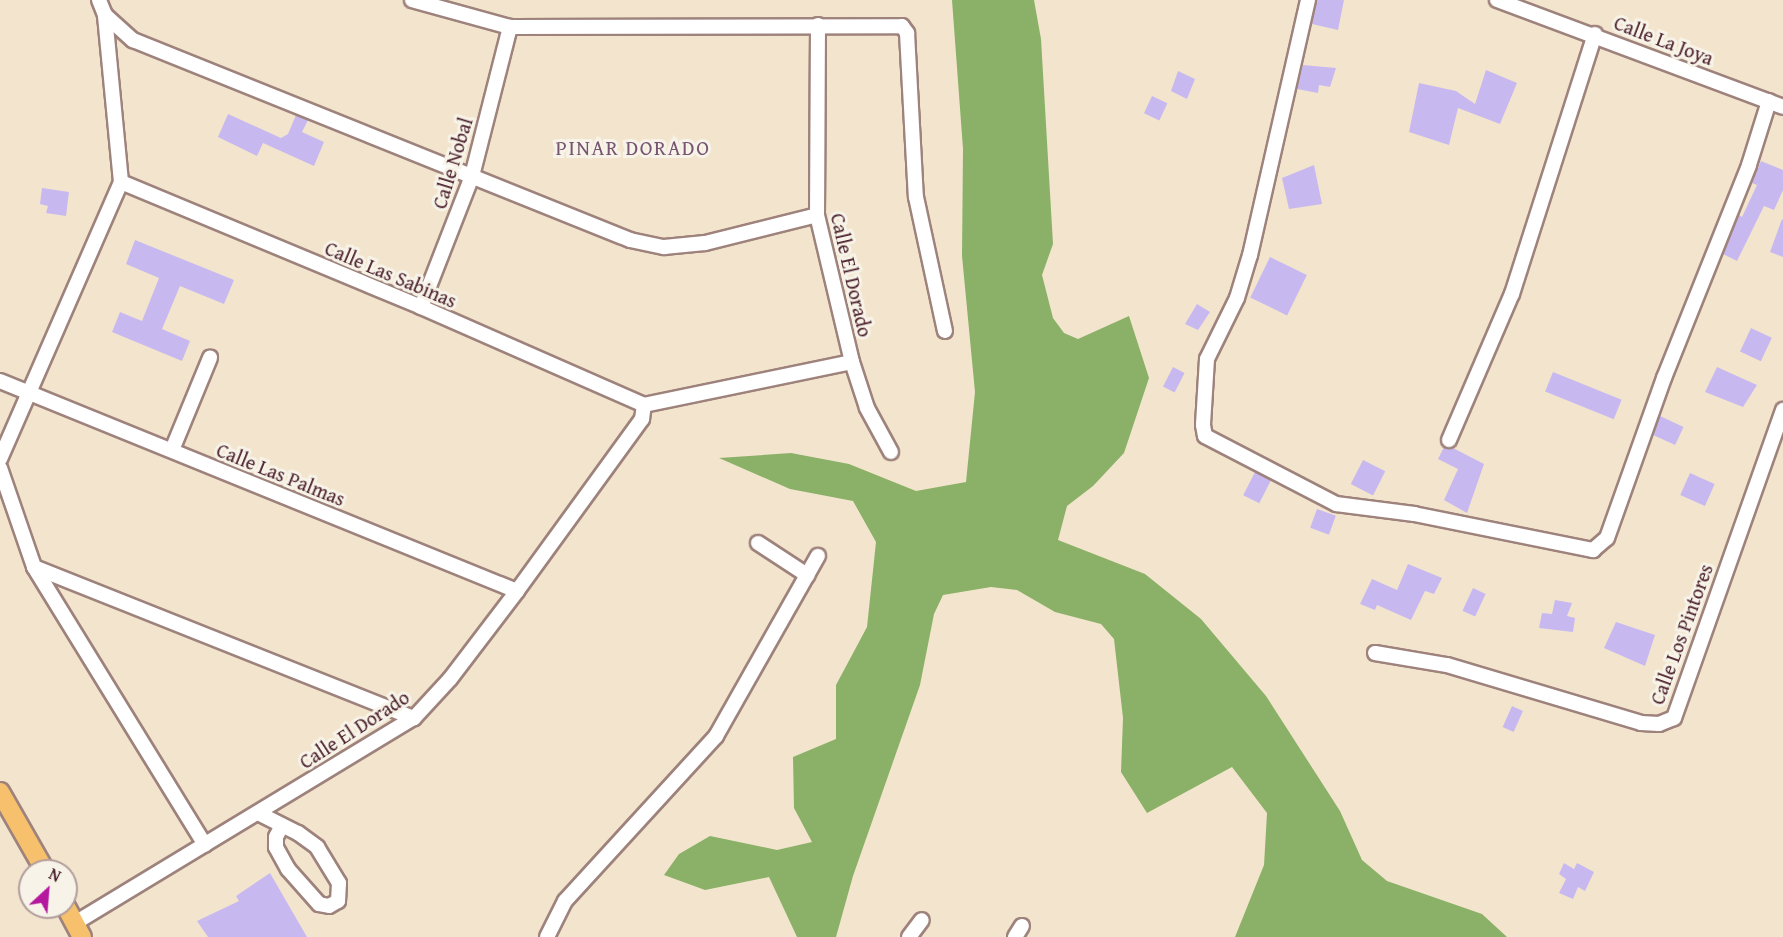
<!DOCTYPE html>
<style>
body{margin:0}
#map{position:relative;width:1783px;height:937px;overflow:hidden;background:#f3e5cd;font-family:"Gentium Book Plus",serif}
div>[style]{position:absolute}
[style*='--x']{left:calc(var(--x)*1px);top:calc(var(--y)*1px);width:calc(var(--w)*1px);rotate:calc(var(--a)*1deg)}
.forest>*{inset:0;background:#8ab167}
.building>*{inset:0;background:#c7b9f0;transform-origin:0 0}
.roads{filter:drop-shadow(2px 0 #9e827c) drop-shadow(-2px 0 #9e827c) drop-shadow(0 2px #9e827c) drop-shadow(0 -2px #9e827c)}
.minor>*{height:14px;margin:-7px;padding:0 7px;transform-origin:7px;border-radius:7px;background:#fff}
.major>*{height:18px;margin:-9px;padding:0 9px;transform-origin:9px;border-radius:9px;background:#f7c06c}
span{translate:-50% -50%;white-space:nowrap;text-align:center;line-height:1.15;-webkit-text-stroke:6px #f7f3e8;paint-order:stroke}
.street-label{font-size:20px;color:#4a1f2b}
.neighbourhood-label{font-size:21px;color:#765570;letter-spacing:1.5px}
.north{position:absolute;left:18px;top:859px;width:60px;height:60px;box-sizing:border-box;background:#f7f3e8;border:2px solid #b29e9c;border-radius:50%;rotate:26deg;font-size:16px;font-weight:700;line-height:24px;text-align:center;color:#4a1f2b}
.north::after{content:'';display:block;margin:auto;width:21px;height:27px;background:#b5179e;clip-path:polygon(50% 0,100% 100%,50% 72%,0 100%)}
</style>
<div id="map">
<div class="forest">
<i style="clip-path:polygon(952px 0,1034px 0,1041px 39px,1053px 244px,1042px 275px,1053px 318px,1064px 333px,1078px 339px,1129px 316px,1149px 378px,1124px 453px,1093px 486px,1067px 506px,1058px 540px,1145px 574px,1201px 619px,1266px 696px,1340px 811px,1362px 860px,1387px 881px,1482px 914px,1507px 937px,1235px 937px,1264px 865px,1267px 813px,1232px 767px,1147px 813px,1121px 772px,1123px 718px,1114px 639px,1101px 624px,1055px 612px,1017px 590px,991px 587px,943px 595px,934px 614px,920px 685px,853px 876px,836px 937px,797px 937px,769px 877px,705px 890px,664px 875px,679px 854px,710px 836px,777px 850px,812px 842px,794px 808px,793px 757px,836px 739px,836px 685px,867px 627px,876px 542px,853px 501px,790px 489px,719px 458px,791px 453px,849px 464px,916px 491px,966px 482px,975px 392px,962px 256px,963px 149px)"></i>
</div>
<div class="building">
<i style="clip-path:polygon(1317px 0,1344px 0,1338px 30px,1312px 24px)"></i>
<i style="clip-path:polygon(1303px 65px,1336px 68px,1330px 87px,1319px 85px,1318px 93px,1297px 89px)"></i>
<i style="clip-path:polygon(1486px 70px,1517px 83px,1500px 124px,1458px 108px,1449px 145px,1409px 132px,1419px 83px,1456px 91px,1475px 104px)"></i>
<i style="clip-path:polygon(1178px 71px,1195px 79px,1187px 99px,1171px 91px)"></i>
<i style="left:1152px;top:96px;width:17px;height:19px;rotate:25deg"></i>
<i style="clip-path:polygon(228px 114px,281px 138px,288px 134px,296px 115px,308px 120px,302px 132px,324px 142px,314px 166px,263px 143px,257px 156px,218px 137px)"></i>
<i style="clip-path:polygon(1761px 161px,1783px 170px,1783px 190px,1774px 210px,1764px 206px,1737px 261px,1723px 254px,1739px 215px,1742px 217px,1757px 185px,1752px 183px)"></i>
<i style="clip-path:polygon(1314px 165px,1322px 204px,1289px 209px,1282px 178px)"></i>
<i style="clip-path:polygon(42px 188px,69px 192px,66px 216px,46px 213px,48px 206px,40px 204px)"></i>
<i style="clip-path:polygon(1782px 219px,1783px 220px,1783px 257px,1770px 252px)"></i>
<i style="clip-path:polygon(135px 240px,234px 280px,224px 304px,180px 286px,162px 329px,190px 341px,182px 361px,112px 332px,120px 312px,142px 321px,159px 278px,126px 264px)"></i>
<i style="left:1270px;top:257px;width:41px;height:45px;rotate:26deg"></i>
<i style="clip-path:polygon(1197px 304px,1210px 312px,1198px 330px,1185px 324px)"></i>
<i style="left:1751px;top:328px;width:23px;height:26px;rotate:25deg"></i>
<i style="left:1173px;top:367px;width:13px;height:22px;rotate:27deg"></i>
<i style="clip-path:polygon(1717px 367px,1757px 385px,1743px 407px,1705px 392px)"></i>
<i style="left:1553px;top:372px;width:74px;height:21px;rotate:22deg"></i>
<i style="left:1660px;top:416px;width:26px;height:20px;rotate:25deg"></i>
<i style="clip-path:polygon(1444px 447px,1453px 448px,1484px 464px,1467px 513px,1444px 500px,1458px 469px,1438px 459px)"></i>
<i style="left:1363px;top:460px;width:25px;height:27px;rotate:27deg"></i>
<i style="left:1255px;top:472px;width:18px;height:26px;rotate:27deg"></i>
<i style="left:1690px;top:473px;width:27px;height:24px;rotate:24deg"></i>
<i style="left:1317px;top:509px;width:20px;height:20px;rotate:20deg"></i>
<i style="clip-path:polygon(1408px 564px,1442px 578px,1434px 594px,1425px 591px,1411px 620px,1377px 605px,1375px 610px,1360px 604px,1372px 579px,1397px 590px)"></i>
<i style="left:1473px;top:588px;width:14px;height:25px;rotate:25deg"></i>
<i style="clip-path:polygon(1555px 600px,1572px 603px,1567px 616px,1575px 618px,1573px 632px,1539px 628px,1542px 613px,1552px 614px)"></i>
<i style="clip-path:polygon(1616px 622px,1655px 635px,1645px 666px,1604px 648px)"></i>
<i style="left:1512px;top:706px;width:12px;height:23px;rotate:24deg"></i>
<i style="clip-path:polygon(1564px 863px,1574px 869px,1577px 863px,1594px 872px,1585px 891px,1578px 887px,1573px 899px,1559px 893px,1566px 879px,1559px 874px)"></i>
<i style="clip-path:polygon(270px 873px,307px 937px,208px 937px,197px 921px,239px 901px,236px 896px)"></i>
</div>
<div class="roads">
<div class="minor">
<i style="--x:99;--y:0;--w:16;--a:68"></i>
<i style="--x:105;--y:15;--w:38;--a:42"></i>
<i style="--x:133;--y:40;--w:536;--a:21.92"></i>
<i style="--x:630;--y:240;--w:35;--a:12"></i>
<i style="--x:664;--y:247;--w:41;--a:-5.6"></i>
<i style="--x:705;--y:243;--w:115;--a:-14"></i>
<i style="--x:412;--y:0;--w:102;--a:15.4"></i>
<i style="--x:510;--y:27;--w:392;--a:-0.1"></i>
<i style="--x:902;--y:26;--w:9;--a:54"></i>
<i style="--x:907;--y:33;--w:164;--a:86.9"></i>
<i style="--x:916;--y:197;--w:137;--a:77.8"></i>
<i style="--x:1308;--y:0;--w:262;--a:102.8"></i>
<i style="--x:1250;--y:255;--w:45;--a:106.8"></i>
<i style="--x:1237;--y:298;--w:68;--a:116.2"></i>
<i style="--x:1207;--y:359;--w:66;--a:93.5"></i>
<i style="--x:1203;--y:425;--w:11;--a:80"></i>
<i style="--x:1205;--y:436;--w:148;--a:27.4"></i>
<i style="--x:1336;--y:504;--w:79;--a:7.3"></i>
<i style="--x:1414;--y:514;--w:183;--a:11.4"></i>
<i style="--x:1593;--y:550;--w:18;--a:-41"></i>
<i style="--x:1607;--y:538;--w:170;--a:-70.4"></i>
<i style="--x:1664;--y:378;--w:229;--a:-68.2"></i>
<i style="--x:1749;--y:165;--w:67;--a:-72.6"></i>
<i style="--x:1497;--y:0;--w:305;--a:20.5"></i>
<i style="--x:818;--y:25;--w:190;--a:90.3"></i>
<i style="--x:817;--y:215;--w:151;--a:76.6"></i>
<i style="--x:852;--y:362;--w:48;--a:71.9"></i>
<i style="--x:867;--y:408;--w:50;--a:61.4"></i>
<i style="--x:121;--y:182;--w:325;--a:22.6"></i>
<i style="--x:421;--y:307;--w:244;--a:23.7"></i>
<i style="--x:421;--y:307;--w:141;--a:-68.7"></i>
<i style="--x:472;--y:176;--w:154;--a:-75.7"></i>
<i style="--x:0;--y:381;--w:558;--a:22.11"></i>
<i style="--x:644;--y:405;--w:212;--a:-11.7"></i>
<i style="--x:1449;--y:440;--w:159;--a:-66.7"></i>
<i style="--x:1512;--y:294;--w:273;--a:-72.3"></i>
<i style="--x:172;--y:450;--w:100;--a:-67.6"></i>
<i style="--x:0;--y:459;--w:302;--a:-66.4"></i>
<i style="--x:121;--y:182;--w:168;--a:-95.5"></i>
<i style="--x:0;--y:468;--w:105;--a:71"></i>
<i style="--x:34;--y:567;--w:326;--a:58.4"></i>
<i style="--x:758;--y:543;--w:59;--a:33.1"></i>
<i style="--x:34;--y:567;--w:409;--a:21.7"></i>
<i style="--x:1375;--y:653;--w:73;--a:9.5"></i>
<i style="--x:1447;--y:665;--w:202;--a:16.6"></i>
<i style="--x:1641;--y:723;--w:18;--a:3"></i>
<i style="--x:1659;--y:724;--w:16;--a:-22"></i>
<i style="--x:1674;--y:718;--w:327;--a:-70.5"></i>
<i style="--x:258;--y:813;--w:45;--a:26.6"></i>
<i style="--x:298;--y:833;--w:24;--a:36"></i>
<i style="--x:317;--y:847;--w:42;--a:58.6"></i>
<i style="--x:339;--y:883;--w:18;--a:93"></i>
<i style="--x:338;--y:901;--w:10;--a:151"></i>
<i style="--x:329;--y:906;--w:10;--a:-169"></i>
<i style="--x:319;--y:904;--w:47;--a:-131.5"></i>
<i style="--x:288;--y:869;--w:25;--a:-119"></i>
<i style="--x:276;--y:847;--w:10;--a:-90"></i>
<i style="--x:276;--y:837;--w:13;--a:-63"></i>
<i style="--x:75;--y:923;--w:396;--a:-31.2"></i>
<i style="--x:414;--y:718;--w:53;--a:-47.3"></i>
<i style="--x:450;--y:679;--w:111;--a:-52.7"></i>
<i style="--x:517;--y:591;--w:213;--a:-54"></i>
<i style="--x:642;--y:419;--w:14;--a:-82"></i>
<i style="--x:547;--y:937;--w:40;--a:-63.4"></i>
<i style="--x:565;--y:901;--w:224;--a:-47.5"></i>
<i style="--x:716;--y:736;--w:207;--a:-60.5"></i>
<i style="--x:909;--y:937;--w:21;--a:-53"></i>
<i style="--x:1015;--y:937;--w:13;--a:-58"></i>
</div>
<div class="major">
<i style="--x:0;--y:792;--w:91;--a:60.3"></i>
<i style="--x:66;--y:907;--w:34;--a:62"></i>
</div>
</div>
<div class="street-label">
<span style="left:1664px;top:40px;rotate:21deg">Calle La Joya</span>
<span style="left:452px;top:163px;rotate:-73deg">Calle Nobal</span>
<span style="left:391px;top:274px;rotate:23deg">Calle Las Sabinas</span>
<span style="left:852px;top:275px;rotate:77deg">Calle El Dorado</span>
<span style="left:281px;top:474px;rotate:22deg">Calle Las Palmas</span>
<span style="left:1681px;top:634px;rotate:-70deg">Calle Los Pintores</span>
<span style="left:354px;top:729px;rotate:-33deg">Calle El Dorado</span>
</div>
<div class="neighbourhood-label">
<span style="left:633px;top:148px">PINAR DORADO</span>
</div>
<div class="north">N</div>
</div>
